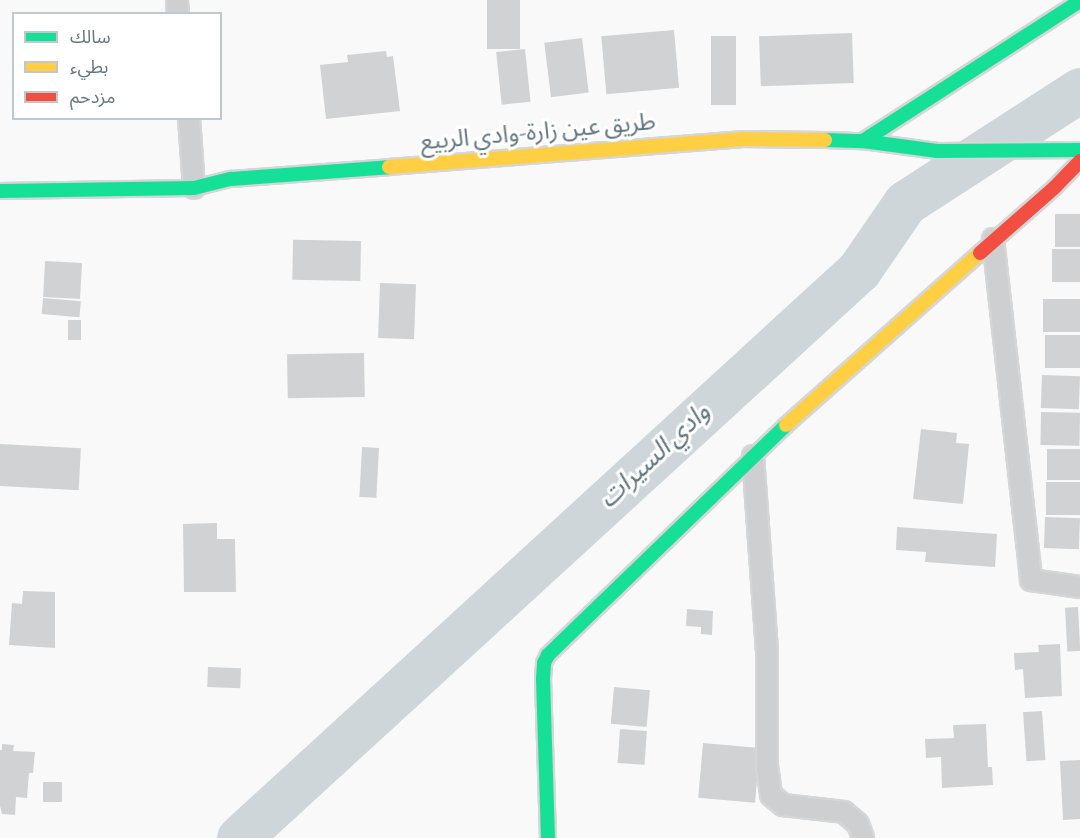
<!DOCTYPE html>
<meta charset="utf-8">
<style>
body{margin:0}
#map{position:relative;width:1080px;height:838px;overflow:hidden;background:#f9f9f9;font-family:"Alegreya Sans","Noto Sans Arabic",sans-serif}
div>[style]{position:absolute}
[style*='--x']{left:calc(var(--x)*1px);top:calc(var(--y)*1px);width:calc(var(--w)*1px);rotate:calc(var(--a)*1deg)}
.river>*{height:45px;margin:-22.5px;padding:0 22.5px;transform-origin:22.5px;border-radius:22.5px;background:#ced6d9}
.building>*{inset:0;background:#d0d2d3;transform-origin:0 0}
.roads{filter:drop-shadow(2px 0 #d5d6d7) drop-shadow(-2px 0 #d5d6d7) drop-shadow(0 2px #d5d6d7) drop-shadow(0 -2px #d5d6d7)}
.street>*{height:20px;margin:-10px;padding:0 10px;transform-origin:10px;border-radius:10px;background:#cecfd0}
.fast>*{height:14px;margin:-7px;padding:0 7px;transform-origin:7px;border-radius:7px;background:#16e098}
.slow>*{height:14px;margin:-7px;padding:0 7px;transform-origin:7px;border-radius:7px;background:#ffcf43}
.jam>*{height:14px;margin:-7px;padding:0 7px;transform-origin:7px;border-radius:7px;background:#f24e42}
span{translate:-50% -50%;white-space:nowrap;text-align:center;line-height:1.15;-webkit-text-stroke:6px #fff;paint-order:stroke}
.street-label{font-size:24px;color:#657683}
.water-label{font-size:26px;color:#60757c;font-style:italic}
.legend{position:absolute;left:12px;top:12px;width:210px;height:108px;box-sizing:border-box;background:#fff;border:2px solid #c1c8cd;margin:0;padding:8px 10px;list-style:none;font-size:18px;color:#657683}
.legend li{display:flex;align-items:center;gap:12px;height:30px}
.legend b{width:30px;border:2px solid #c1c8cd}
</style>
<div id="map">
<div class="river">
<i style="--x:239;--y:838;--w:841;--a:-42.49"></i>
<i style="--x:859;--y:270;--w:81;--a:-55.5"></i>
<i style="--x:905;--y:203;--w:208;--a:-32.9"></i>
</div>
<div class="building">
<i style="left:487px;top:0;width:33px;height:49px"></i>
<i style="left:674px;top:30px;width:58px;height:73px;rotate:85deg"></i>
<i style="left:852px;top:33px;width:50px;height:93px;rotate:88deg"></i>
<i style="left:711px;top:36px;width:25px;height:69px"></i>
<i style="left:582px;top:38px;width:55px;height:38px;rotate:83deg"></i>
<i style="left:525px;top:49px;width:53px;height:29px;rotate:84deg"></i>
<i style="clip-path:polygon(386px 51px,387px 57px,393px 56px,400px 111px,326px 119px,320px 65px,348px 62px,347px 55px)"></i>
<i style="left:1055px;top:214px;width:25px;height:33px"></i>
<i style="left:361px;top:241px;width:40px;height:68px;rotate:91deg"></i>
<i style="left:1052px;top:249px;width:28px;height:33px"></i>
<i style="left:45px;top:261px;width:37px;height:36px;rotate:3deg"></i>
<i style="left:380px;top:283px;width:36px;height:55px;rotate:2deg"></i>
<i style="left:43px;top:298px;width:38px;height:16px;rotate:5deg"></i>
<i style="left:1043px;top:299px;width:37px;height:33px"></i>
<i style="left:68px;top:320px;width:13px;height:20px"></i>
<i style="left:1045px;top:335px;width:35px;height:33px"></i>
<i style="left:364px;top:353px;width:44px;height:77px;rotate:89deg"></i>
<i style="left:1042px;top:375px;width:38px;height:33px;rotate:2deg"></i>
<i style="left:1041px;top:412px;width:39px;height:33px;rotate:1deg"></i>
<i style="clip-path:polygon(921px 429px,957px 433px,956px 443px,969px 444px,963px 504px,913px 499px)"></i>
<i style="left:0;top:444px;width:81px;height:42px;rotate:3deg"></i>
<i style="left:362px;top:447px;width:17px;height:50px;rotate:3deg"></i>
<i style="left:1047px;top:449px;width:33px;height:31px"></i>
<i style="left:1046px;top:482px;width:34px;height:33px"></i>
<i style="left:1045px;top:517px;width:35px;height:31px;rotate:2deg"></i>
<i style="clip-path:polygon(217px 523px,217px 539px,235px 539px,236px 592px,184px 592px,183px 524px)"></i>
<i style="clip-path:polygon(897px 527px,997px 534px,995px 567px,925px 562px,926px 552px,896px 550px)"></i>
<i style="clip-path:polygon(23px 591px,55px 592px,55px 648px,9px 645px,12px 603px,22px 604px)"></i>
<i style="left:1078px;top:607px;width:44px;height:13px;rotate:87deg"></i>
<i style="clip-path:polygon(687px 609px,713px 611px,712px 635px,701px 634px,701px 627px,686px 626px)"></i>
<i style="clip-path:polygon(1060px 644px,1062px 696px,1025px 698px,1023px 669px,1015px 670px,1014px 653px,1039px 652px,1038px 645px)"></i>
<i style="left:208px;top:667px;width:33px;height:20px;rotate:2deg"></i>
<i style="left:614px;top:687px;width:36px;height:37px;rotate:5deg"></i>
<i style="left:1042px;top:711px;width:49px;height:19px;rotate:86deg"></i>
<i style="clip-path:polygon(986px 724px,988px 767px,992px 767px,993px 785px,942px 788px,941px 757px,926px 758px,925px 739px,954px 738px,953px 725px)"></i>
<i style="left:620px;top:729px;width:27px;height:34px;rotate:4deg"></i>
<i style="left:703px;top:743px;width:57px;height:55px;rotate:5deg"></i>
<i style="clip-path:polygon(2px 744px,14px 745px,13px 751px,35px 752px,33px 773px,29px 773px,27px 798px,16px 797px,15px 815px,2px 814px,0 806px,0 750px,2px 750px)"></i>
<i style="clip-path:polygon(1080px 760px,1080px 819px,1063px 820px,1060px 761px)"></i>
<i style="left:43px;top:782px;width:19px;height:20px"></i>
</div>
<div class="roads">
<div class="street">
<i style="--x:177;--y:0;--w:14;--a:86"></i>
<i style="--x:189;--y:118;--w:70;--a:85.9"></i>
<i style="--x:993;--y:239;--w:343;--a:83.6"></i>
<i style="--x:1031;--y:580;--w:49;--a:8.1"></i>
<i style="--x:753;--y:456;--w:197;--a:85.9"></i>
<i style="--x:767;--y:653;--w:113;--a:90"></i>
<i style="--x:767;--y:766;--w:29;--a:82"></i>
<i style="--x:771;--y:795;--w:16;--a:40"></i>
<i style="--x:783;--y:805;--w:61;--a:6.5"></i>
<i style="--x:844;--y:812;--w:18;--a:41"></i>
<i style="--x:858;--y:824;--w:15;--a:70"></i>
</div>
<div class="fast">
<i style="--x:825;--y:140;--w:38;--a:2"></i>
<i style="--x:863;--y:141;--w:75;--a:7.7"></i>
<i style="--x:937;--y:151;--w:143;--a:-0.4"></i>
<i style="--x:863;--y:141;--w:258;--a:-32.8"></i>
<i style="--x:0;--y:191;--w:194;--a:-0.9"></i>
<i style="--x:194;--y:188;--w:38;--a:-14"></i>
<i style="--x:231;--y:179;--w:158;--a:-4.3"></i>
<i style="--x:548;--y:838;--w:159;--a:-91.8"></i>
<i style="--x:543;--y:679;--w:16;--a:-86"></i>
<i style="--x:544;--y:663;--w:9;--a:-63"></i>
<i style="--x:548;--y:655;--w:331;--a:-44"></i>
</div>
<div class="slow">
<i style="--x:389;--y:167;--w:353;--a:-4.5"></i>
<i style="--x:741;--y:139;--w:84;--a:0.7"></i>
<i style="--x:786;--y:425;--w:259;--a:-41.6"></i>
</div>
<div class="jam">
<i style="--x:980;--y:253;--w:100;--a:-41.3"></i>
<i style="--x:1055;--y:187;--w:36;--a:-46"></i>
</div>
</div>
<div class="street-label">
<span style="left:538px;top:133px;rotate:-5deg">طريق عين زارة-وادي الربيع</span>
</div>
<div class="water-label">
<span style="left:655px;top:456px;rotate:-43deg">وادي السيرات</span>
</div>
<ul class="legend">
<li><b style="height:8px;background:#16e098"></b>سالك</li>
<li><b style="height:8px;background:#ffcf43"></b>بطيء</li>
<li><b style="height:8px;background:#f24e42"></b>مزدحم</li>
</ul>
</div>
